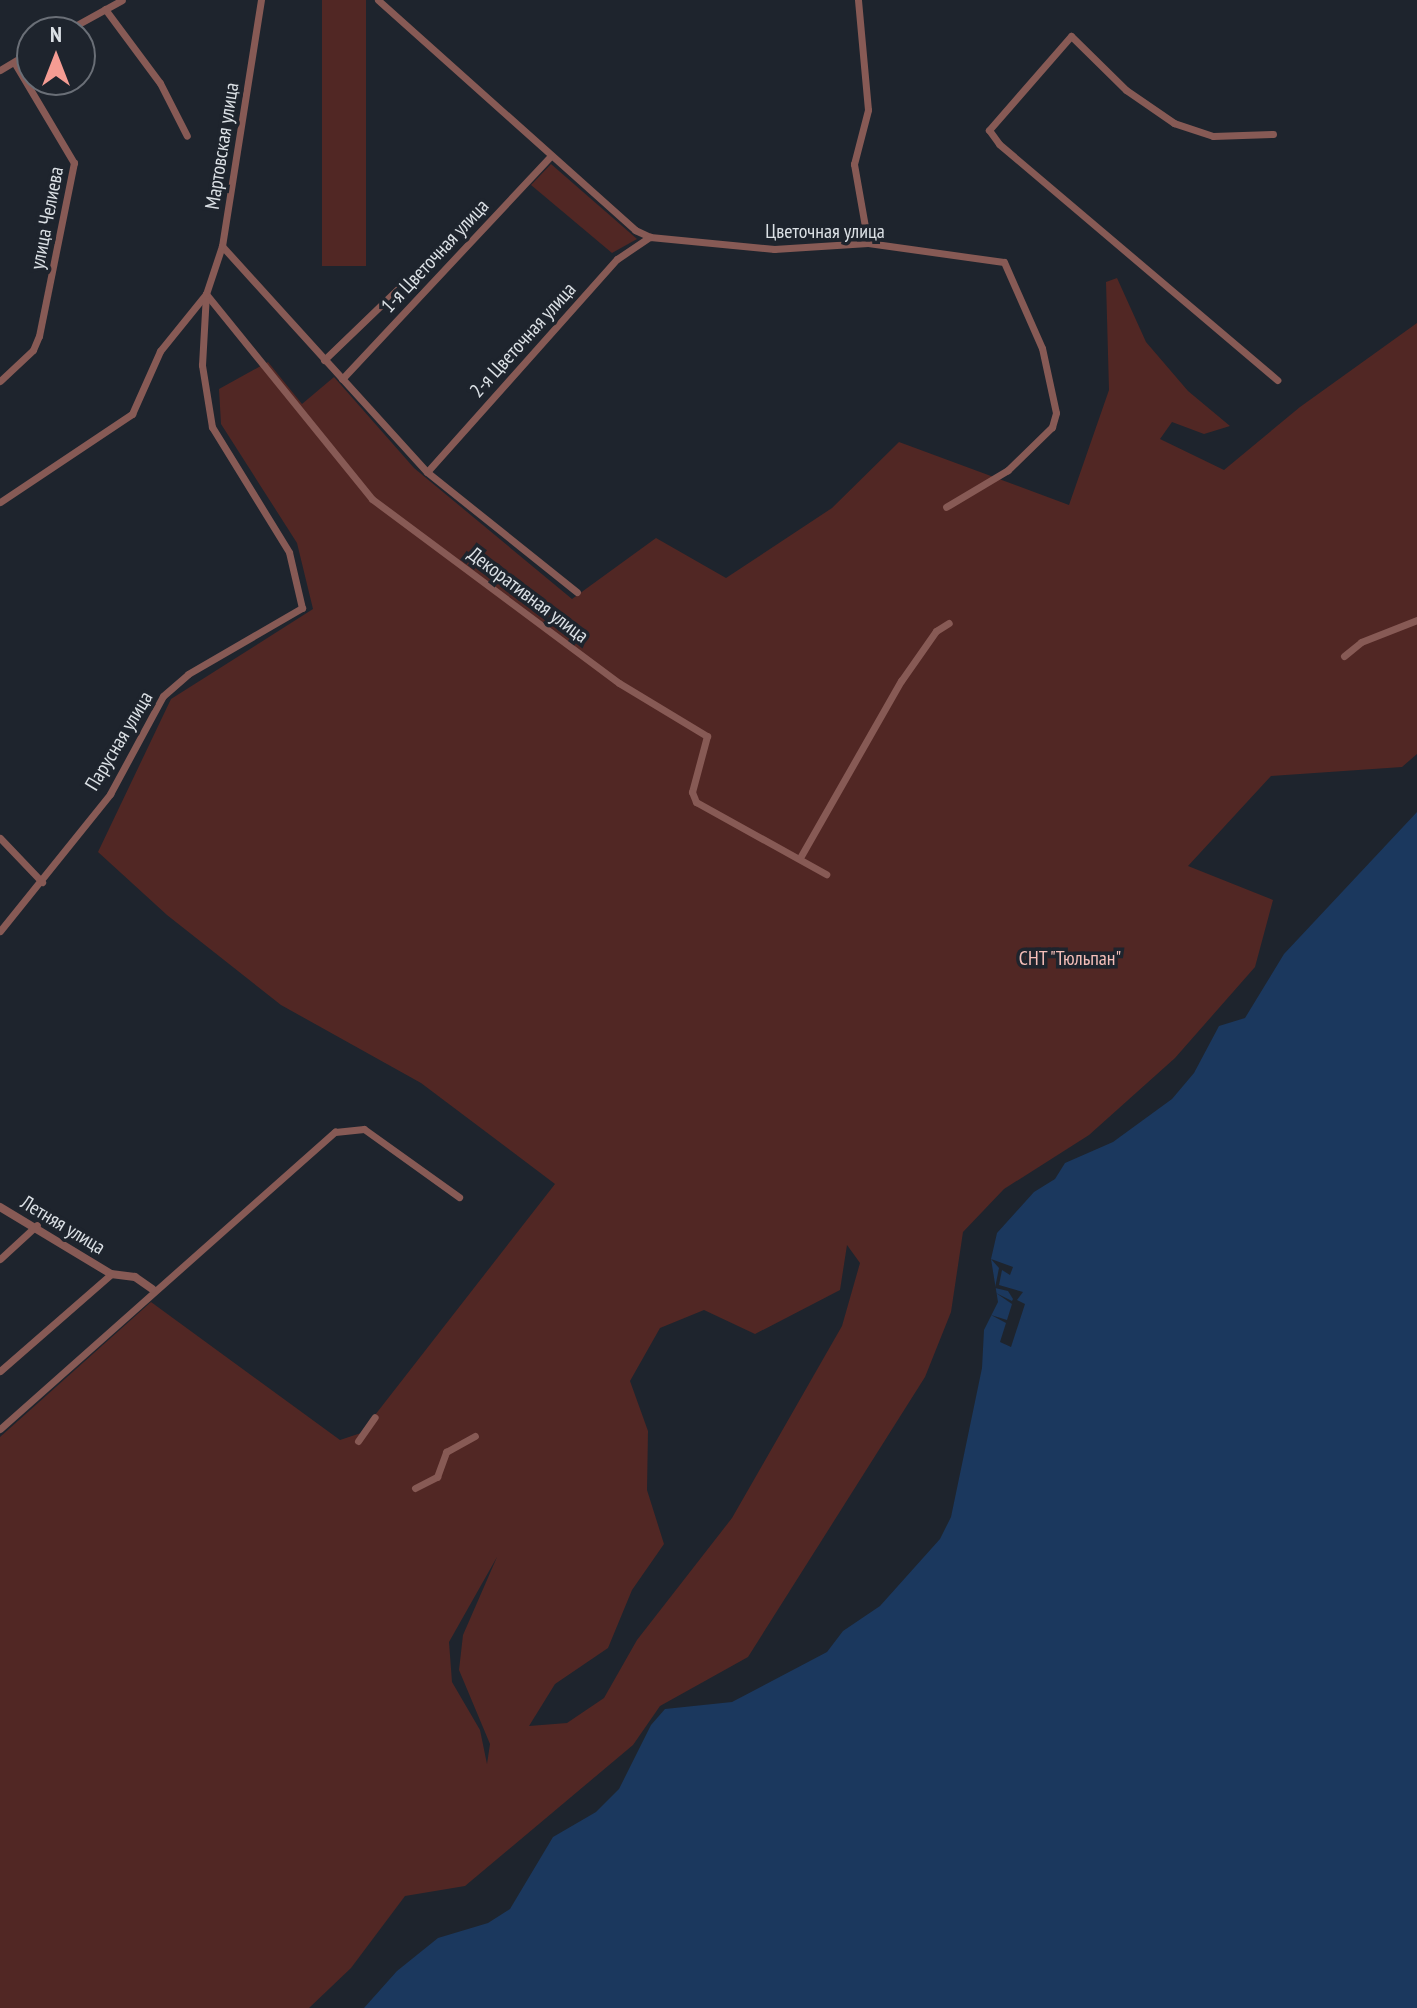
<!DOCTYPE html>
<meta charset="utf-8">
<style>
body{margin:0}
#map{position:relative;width:1417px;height:2008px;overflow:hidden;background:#1e242d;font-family:"PT Sans Narrow",sans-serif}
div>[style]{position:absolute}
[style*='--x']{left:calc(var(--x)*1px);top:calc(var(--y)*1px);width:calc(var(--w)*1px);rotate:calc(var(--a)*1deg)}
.green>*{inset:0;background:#512724;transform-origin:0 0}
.water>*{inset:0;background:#1b385e}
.pier>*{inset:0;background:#1e242d}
.minor>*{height:7px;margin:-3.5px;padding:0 3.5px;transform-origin:3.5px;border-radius:3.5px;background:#875a55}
.tertiary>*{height:8px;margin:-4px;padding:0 4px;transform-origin:4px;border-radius:4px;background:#875a55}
span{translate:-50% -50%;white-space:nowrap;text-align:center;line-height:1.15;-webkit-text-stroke:7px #1e242d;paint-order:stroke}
.street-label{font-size:20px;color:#dbe0e5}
.park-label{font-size:20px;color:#f5bfb9}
.north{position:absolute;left:16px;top:16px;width:80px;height:80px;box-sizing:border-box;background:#1e242d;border:2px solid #6a6f77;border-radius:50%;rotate:0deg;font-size:22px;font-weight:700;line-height:32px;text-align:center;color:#dbe0e5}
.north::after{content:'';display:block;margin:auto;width:28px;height:36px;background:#f59c93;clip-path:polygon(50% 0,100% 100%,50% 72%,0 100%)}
</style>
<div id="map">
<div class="green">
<i style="left:322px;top:0;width:44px;height:266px"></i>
<i style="clip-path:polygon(551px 164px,637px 239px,612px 253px,531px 185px)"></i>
<i style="clip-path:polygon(evenodd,1117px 278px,1146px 342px,1188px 391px,1230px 426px,1204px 434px,1172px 422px,1160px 439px,1224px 470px,1300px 407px,1417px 323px,1417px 754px,1402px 767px,1271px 776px,1188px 866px,1273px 900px,1255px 967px,1175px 1058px,1089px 1135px,1004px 1189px,963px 1232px,951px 1312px,925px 1377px,748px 1657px,660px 1706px,633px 1745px,465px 1886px,405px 1896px,351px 1968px,309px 2008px,0 2008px,0 1437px,151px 1302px,340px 1440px,361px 1433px,555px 1184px,421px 1083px,281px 1005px,167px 915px,98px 852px,171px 699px,313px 609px,297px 543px,221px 424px,219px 389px,268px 362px,302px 404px,334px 377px,414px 468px,572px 599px,656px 538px,726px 578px,832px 508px,899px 442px,1069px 505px,1109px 390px,1106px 282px,1117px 278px,847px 1245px,860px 1263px,842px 1326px,732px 1518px,637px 1640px,604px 1698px,567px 1723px,529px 1726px,555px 1684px,608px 1648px,632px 1590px,664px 1544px,647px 1490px,648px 1431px,630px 1381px,660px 1328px,704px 1310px,755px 1334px,840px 1290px,847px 1245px,1117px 278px,497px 1557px,463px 1635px,459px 1670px,490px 1744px,487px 1764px,480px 1730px,452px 1682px,449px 1642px,497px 1557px)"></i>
</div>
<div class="water">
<i style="clip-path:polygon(1417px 812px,1417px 2008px,364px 2008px,397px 1971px,438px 1938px,488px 1923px,510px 1909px,553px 1837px,596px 1812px,619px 1789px,651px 1725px,665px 1709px,732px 1702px,827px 1652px,843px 1631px,880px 1606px,940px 1539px,951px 1517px,982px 1368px,984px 1330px,998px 1302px,991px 1259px,997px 1233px,1034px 1192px,1055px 1179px,1065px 1163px,1113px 1142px,1172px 1099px,1194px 1073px,1219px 1026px,1245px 1018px,1284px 954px)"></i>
</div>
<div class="pier">
<i style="clip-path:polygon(991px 1259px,1013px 1267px,1010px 1275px,1002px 1270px,999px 1285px,1023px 1292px,1017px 1300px,1025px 1304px,1011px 1347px,1000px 1342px,1006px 1323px,991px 1315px,1007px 1320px,1012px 1304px,996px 1293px,1012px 1301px,1013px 1299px,1008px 1291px,995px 1288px,999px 1268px)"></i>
</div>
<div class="minor">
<i style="--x:378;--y:0;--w:345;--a:41.8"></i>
<i style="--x:635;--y:230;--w:17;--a:25"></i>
<i style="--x:650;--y:237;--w:125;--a:5.5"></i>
<i style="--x:774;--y:249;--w:94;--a:-3.7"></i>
<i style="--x:868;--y:243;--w:137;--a:8"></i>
<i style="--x:1004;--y:262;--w:94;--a:66.2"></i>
<i style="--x:1042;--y:348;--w:66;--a:77.8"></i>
<i style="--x:1056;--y:413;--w:15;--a:106"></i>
<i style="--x:1052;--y:427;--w:62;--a:135.7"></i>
<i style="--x:1008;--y:470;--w:72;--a:149.2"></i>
<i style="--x:858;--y:0;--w:110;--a:84.8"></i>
<i style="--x:868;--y:110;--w:56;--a:104.5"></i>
<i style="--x:854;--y:164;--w:80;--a:80"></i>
<i style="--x:105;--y:9;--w:92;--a:53.4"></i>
<i style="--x:160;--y:83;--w:59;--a:63"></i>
<i style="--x:64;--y:32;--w:66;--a:-28.9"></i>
<i style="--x:0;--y:70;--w:37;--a:-31"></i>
<i style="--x:1273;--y:134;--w:60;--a:178.1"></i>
<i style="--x:1213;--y:136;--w:41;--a:-161.6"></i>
<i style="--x:1174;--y:123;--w:58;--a:-145.5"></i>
<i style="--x:1126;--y:90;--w:77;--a:-135.5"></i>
<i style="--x:1071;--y:36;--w:125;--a:131.1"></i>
<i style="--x:989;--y:130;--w:17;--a:54"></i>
<i style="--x:999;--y:144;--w:365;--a:40.3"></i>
<i style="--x:222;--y:246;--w:305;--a:47.8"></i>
<i style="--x:427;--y:472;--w:192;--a:38.7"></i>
<i style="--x:206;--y:294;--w:264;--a:51"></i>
<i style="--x:372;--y:499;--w:308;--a:36.7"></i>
<i style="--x:619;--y:683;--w:103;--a:31.1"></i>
<i style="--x:707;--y:736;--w:58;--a:105"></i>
<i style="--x:692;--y:792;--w:11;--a:68"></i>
<i style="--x:696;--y:802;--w:149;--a:29"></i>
<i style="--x:324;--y:360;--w:108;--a:-43.9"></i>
<i style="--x:342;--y:379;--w:306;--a:-46.9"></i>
<i style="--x:0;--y:381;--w:45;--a:-43.2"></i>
<i style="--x:33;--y:350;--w:15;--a:-67"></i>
<i style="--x:39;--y:336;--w:177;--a:-78.6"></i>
<i style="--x:74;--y:163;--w:117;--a:-120.7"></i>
<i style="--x:427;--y:472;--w:285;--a:-48.3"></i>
<i style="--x:617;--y:259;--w:40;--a:-34"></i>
<i style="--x:0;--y:502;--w:159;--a:-33.7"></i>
<i style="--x:132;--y:414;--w:69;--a:-66"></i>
<i style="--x:160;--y:351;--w:73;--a:-51.1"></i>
<i style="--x:1344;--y:656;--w:22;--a:-39"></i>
<i style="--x:1361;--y:642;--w:60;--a:-21.4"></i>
<i style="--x:0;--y:838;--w:61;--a:46.3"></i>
<i style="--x:801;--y:856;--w:202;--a:-60.3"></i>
<i style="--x:901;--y:681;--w:61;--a:-55"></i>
<i style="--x:936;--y:631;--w:15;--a:-32"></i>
<i style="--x:0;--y:931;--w:176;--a:-51.2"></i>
<i style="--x:110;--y:794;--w:111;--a:-61.6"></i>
<i style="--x:163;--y:696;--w:33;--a:-41"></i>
<i style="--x:188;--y:674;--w:132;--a:-30.1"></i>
<i style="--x:302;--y:608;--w:57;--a:-103.1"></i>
<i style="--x:289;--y:552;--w:147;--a:-121.6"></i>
<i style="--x:212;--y:427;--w:63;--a:-99.2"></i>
<i style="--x:202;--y:365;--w:71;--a:-86.8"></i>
<i style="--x:206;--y:294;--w:51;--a:-71.6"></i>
<i style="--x:222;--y:246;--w:249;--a:-81"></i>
<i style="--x:0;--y:1259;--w:50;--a:-42.6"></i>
<i style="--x:0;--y:1371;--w:147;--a:-41.1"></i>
<i style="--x:0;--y:1429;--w:448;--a:-41.6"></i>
<i style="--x:335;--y:1132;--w:29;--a:-6"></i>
<i style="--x:364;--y:1129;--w:117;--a:35.6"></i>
<i style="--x:358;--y:1441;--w:29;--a:-55"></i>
<i style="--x:415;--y:1488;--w:25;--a:-27"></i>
<i style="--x:437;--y:1477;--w:27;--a:-70"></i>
<i style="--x:446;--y:1452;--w:33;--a:-29"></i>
</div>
<div class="tertiary">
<i style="--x:0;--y:1207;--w:130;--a:31.1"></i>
<i style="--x:111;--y:1274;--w:24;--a:7"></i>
<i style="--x:135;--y:1277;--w:21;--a:35"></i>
</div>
<div class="street-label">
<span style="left:222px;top:146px;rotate:-81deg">Мартовская улица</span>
<span style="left:47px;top:218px;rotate:-79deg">улица Челиева</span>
<span style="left:825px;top:231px">Цветочная улица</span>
<span style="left:435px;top:256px;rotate:-47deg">1-я Цветочная улица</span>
<span style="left:523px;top:340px;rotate:-48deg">2-я Цветочная улица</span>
<span style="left:528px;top:595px;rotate:37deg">Декоративная улица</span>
<span style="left:119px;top:741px;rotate:-59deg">Парусная улица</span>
<span style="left:63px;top:1225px;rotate:31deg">Летняя улица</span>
</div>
<div class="park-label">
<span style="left:1070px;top:958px">СНТ "Тюльпан"</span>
</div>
<div class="north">N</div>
</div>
